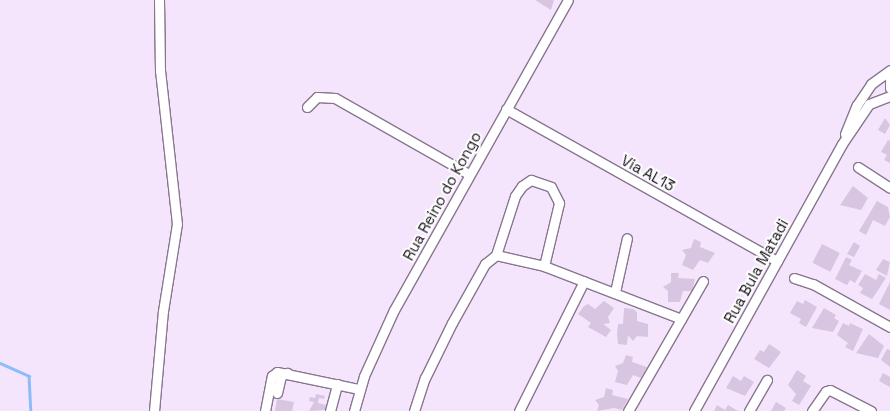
<!DOCTYPE html>
<style>
body{margin:0}
#map{position:relative;width:890px;height:411px;overflow:hidden;background:#f5e5fc;font-family:"Space Grotesk",sans-serif}
div>[style]{position:absolute}
[style*='--x']{left:calc(var(--x)*1px);top:calc(var(--y)*1px);width:calc(var(--w)*1px);rotate:calc(var(--a)*1deg)}
.stream>*{height:2.5px;margin:-1.25px;padding:0 1.25px;transform-origin:1.25px;border-radius:1.25px;background:#8cbdfa}
.building>*{inset:0;background:#d8c5e1;transform-origin:0 0}
.roads{filter:drop-shadow(1px 0 #887690) drop-shadow(-1px 0 #887690) drop-shadow(0 1px #887690) drop-shadow(0 -1px #887690)}
.minor>*{height:9px;margin:-4.5px;padding:0 4.5px;transform-origin:4.5px;border-radius:4.5px;background:#fff}
span{translate:-50% -50%;white-space:nowrap;text-align:center;line-height:1.15;-webkit-text-stroke:4px #fff;paint-order:stroke}
.street-label{font-size:15px;color:#17111a}
</style>
<div id="map">
<div class="stream">
<i style="--x:0;--y:363;--w:32;--a:24"></i>
<i style="--x:29;--y:376;--w:35;--a:87"></i>
</div>
<div class="building">
<i style="clip-path:polygon(535px 0,554px 0,551px 10px)"></i>
<i style="clip-path:polygon(885px 118px,890px 125px,885px 134px,878px 130px)"></i>
<i style="clip-path:polygon(888px 140px,890px 141px,890px 163px,884px 160px,887px 155px,881px 152px)"></i>
<i style="clip-path:polygon(853px 186px,868px 198px,861px 210px,840px 205px)"></i>
<i style="clip-path:polygon(877px 201px,888px 207px,890px 217px,885px 226px,873px 220px,866px 235px,859px 231px)"></i>
<i style="clip-path:polygon(694px 239px,701px 242px,700px 247px,715px 253px,708px 263px,700px 260px,693px 270px,682px 265px,686px 255px,682px 250px,691px 248px)"></i>
<i style="clip-path:polygon(854px 242px,860px 246px,854px 257px,847px 254px)"></i>
<i style="left:822px;top:244px;width:20px;height:21px;rotate:27deg"></i>
<i style="clip-path:polygon(846px 257px,852px 260px,849px 265px,862px 271px,855px 283px,850px 280px,847px 285px,835px 279px)"></i>
<i style="clip-path:polygon(883px 259px,890px 262px,887px 276px,876px 270px)"></i>
<i style="clip-path:polygon(671px 273px,679px 273px,678px 278px,695px 279px,692px 291px,683px 291px,680px 302px,668px 302px,668px 291px,663px 287px,671px 282px)"></i>
<i style="clip-path:polygon(865px 274px,876px 280px,879px 274px,886px 278px,872px 299px,860px 293px,863px 288px,858px 285px)"></i>
<i style="clip-path:polygon(890px 282px,890px 310px,879px 304px)"></i>
<i style="clip-path:polygon(805px 300px,817px 307px,806px 327px,799px 323px,801px 319px,790px 313px,797px 301px,803px 304px)"></i>
<i style="clip-path:polygon(604px 301px,614px 308px,608px 317px,610px 323px,603px 324px,611px 330px,606px 337px,588px 327px,591px 323px,578px 314px,584px 306px,588px 304px,595px 309px)"></i>
<i style="clip-path:polygon(624px 308px,633px 309px,637px 312px,637px 321px,648px 324px,648px 337px,637px 336px,633px 341px,628px 335px,627px 345px,618px 344px,617px 334px,618px 324px,623px 324px)"></i>
<i style="clip-path:polygon(824px 308px,836px 315px,834px 318px,839px 321px,833px 332px,812px 328px)"></i>
<i style="clip-path:polygon(843px 323px,849px 326px,850px 323px,863px 329px,853px 351px,845px 347px,848px 343px,837px 335px)"></i>
<i style="clip-path:polygon(869px 334px,884px 346px,878px 358px,856px 353px)"></i>
<i style="clip-path:polygon(769px 344px,781px 352px,769px 368px,754px 359px,760px 350px,764px 352px)"></i>
<i style="clip-path:polygon(887px 349px,890px 350px,890px 367px,881px 360px)"></i>
<i style="clip-path:polygon(626px 355px,633px 357px,632px 362px,647px 367px,641px 378px,633px 375px,627px 385px,615px 382px,618px 371px,615px 366px,623px 363px)"></i>
<i style="clip-path:polygon(797px 370px,806px 376px,803px 381px,811px 386px,799px 405px,792px 401px,796px 394px,788px 385px)"></i>
<i style="clip-path:polygon(883px 373px,890px 377px,890px 387px,879px 381px)"></i>
<i style="clip-path:polygon(733px 376px,741px 381px,744px 376px,754px 382px,745px 396px,726px 388px)"></i>
<i style="clip-path:polygon(606px 388px,613px 390px,612px 395px,628px 399px,622px 410px,614px 408px,597px 411px,599px 405px,595px 400px,604px 397px)"></i>
<i style="clip-path:polygon(316px 394px,325px 396px,324px 399px,319px 398px,318px 403px,326px 405px,325px 410px,309px 411px,314px 402px,309px 401px,310px 397px,315px 398px)"></i>
<i style="clip-path:polygon(277px 399px,294px 402px,292px 411px,275px 411px)"></i>
<i style="clip-path:polygon(776px 402px,786px 408px,784px 411px,771px 411px)"></i>
<i style="clip-path:polygon(717px 405px,725px 410px,728px 405px,738px 411px,714px 411px)"></i>
</div>
<div class="roads">
<div class="minor">
<i style="--x:890;--y:77;--w:11;--a:90"></i>
<i style="--x:307;--y:107;--w:14;--a:-45"></i>
<i style="--x:317;--y:97;--w:18;--a:3"></i>
<i style="--x:335;--y:98;--w:154;--a:29.6"></i>
<i style="--x:506;--y:109;--w:311;--a:29.3"></i>
<i style="--x:845;--y:134;--w:31;--a:-68"></i>
<i style="--x:857;--y:105;--w:25;--a:-56"></i>
<i style="--x:871;--y:84;--w:24;--a:-36"></i>
<i style="--x:858;--y:167;--w:38;--a:33"></i>
<i style="--x:496;--y:255;--w:62;--a:-72.1"></i>
<i style="--x:515;--y:196;--w:12;--a:-55"></i>
<i style="--x:522;--y:186;--w:11;--a:-34"></i>
<i style="--x:531;--y:180;--w:21;--a:19"></i>
<i style="--x:551;--y:187;--w:18;--a:63"></i>
<i style="--x:559;--y:203;--w:65;--a:103.4"></i>
<i style="--x:794;--y:278;--w:20;--a:18"></i>
<i style="--x:813;--y:284;--w:88;--a:29.2"></i>
<i style="--x:615;--y:292;--w:55;--a:-77.5"></i>
<i style="--x:277;--y:393;--w:17;--a:-77"></i>
<i style="--x:281;--y:376;--w:7;--a:-27"></i>
<i style="--x:154;--y:411;--w:100;--a:-84.9"></i>
<i style="--x:163;--y:311;--w:88;--a:-80.9"></i>
<i style="--x:177;--y:224;--w:154;--a:-96.3"></i>
<i style="--x:160;--y:71;--w:71;--a:-90.8"></i>
<i style="--x:265;--y:411;--w:36;--a:-79"></i>
<i style="--x:272;--y:376;--w:6;--a:-39"></i>
<i style="--x:277;--y:372;--w:84;--a:11.7"></i>
<i style="--x:330;--y:411;--w:28;--a:-75"></i>
<i style="--x:354;--y:411;--w:36;--a:-74"></i>
<i style="--x:364;--y:376;--w:72;--a:-65.6"></i>
<i style="--x:394;--y:310;--w:355;--a:-60.7"></i>
<i style="--x:414;--y:411;--w:35;--a:-72"></i>
<i style="--x:425;--y:378;--w:61;--a:-63.9"></i>
<i style="--x:452;--y:323;--w:68;--a:-60.8"></i>
<i style="--x:485;--y:264;--w:14;--a:-39"></i>
<i style="--x:496;--y:255;--w:49;--a:12.9"></i>
<i style="--x:544;--y:266;--w:147;--a:21.1"></i>
<i style="--x:519;--y:411;--w:145;--a:-63.4"></i>
<i style="--x:628;--y:411;--w:150;--a:-60"></i>
<i style="--x:694;--y:411;--w:305;--a:-61"></i>
<i style="--x:842;--y:144;--w:48;--a:-56"></i>
<i style="--x:869;--y:104;--w:22;--a:-21"></i>
<i style="--x:749;--y:411;--w:36;--a:-60"></i>
<i style="--x:812;--y:411;--w:24;--a:-55"></i>
<i style="--x:826;--y:391;--w:4;--a:-14"></i>
<i style="--x:830;--y:390;--w:46;--a:27.1"></i>
</div>
</div>
<div class="street-label">
<span style="left:648px;top:173px;rotate:29deg">Via AL13</span>
<span style="left:442px;top:196px;rotate:-61deg">Rua Reino do Kongo</span>
<span style="left:756px;top:271px;rotate:-61deg">Rua Bula Matadi</span>
</div>
</div>
